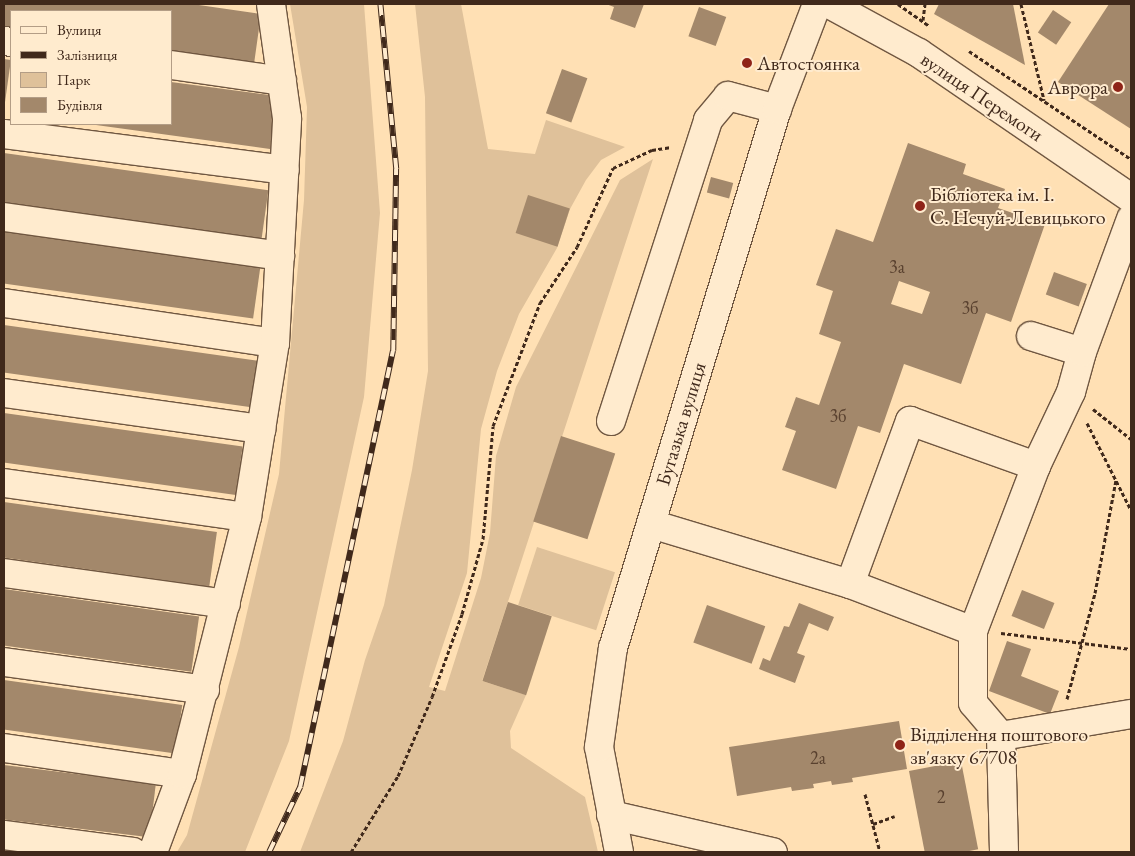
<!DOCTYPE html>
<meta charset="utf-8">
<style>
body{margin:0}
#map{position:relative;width:1135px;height:856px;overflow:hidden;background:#ffe0b4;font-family:"EB Garamond",serif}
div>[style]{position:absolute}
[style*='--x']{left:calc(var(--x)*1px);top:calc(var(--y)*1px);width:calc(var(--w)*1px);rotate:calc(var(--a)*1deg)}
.green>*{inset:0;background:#dfc19a;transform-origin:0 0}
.building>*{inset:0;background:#a3886b;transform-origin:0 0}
.path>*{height:3px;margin-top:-1.5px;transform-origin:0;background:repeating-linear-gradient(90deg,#40291b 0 4px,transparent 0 6.5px)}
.roads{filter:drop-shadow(1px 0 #705741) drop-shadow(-1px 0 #705741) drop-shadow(0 1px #705741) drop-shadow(0 -1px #705741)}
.minor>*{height:28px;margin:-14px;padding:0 14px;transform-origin:14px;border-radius:14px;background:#ffebce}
.rail>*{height:5.5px;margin-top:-2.75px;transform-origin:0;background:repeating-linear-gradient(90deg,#ffebce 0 11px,#40291b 0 22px);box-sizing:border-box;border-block:1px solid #40291b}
.dots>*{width:14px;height:14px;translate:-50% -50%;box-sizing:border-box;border:2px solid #ffebce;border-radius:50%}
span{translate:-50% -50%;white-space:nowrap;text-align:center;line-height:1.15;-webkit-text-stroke:4px #ffebce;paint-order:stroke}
.number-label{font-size:18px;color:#59412f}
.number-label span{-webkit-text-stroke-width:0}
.poi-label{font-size:20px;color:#40291b}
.left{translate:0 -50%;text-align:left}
.right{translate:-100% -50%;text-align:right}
.street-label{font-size:20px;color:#40291b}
.frame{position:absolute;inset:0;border:5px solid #40291b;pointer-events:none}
.legend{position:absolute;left:10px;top:10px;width:162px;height:115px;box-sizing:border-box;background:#ffebce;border:1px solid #b39d86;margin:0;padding:6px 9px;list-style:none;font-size:15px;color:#40291b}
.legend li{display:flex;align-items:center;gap:10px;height:25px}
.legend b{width:25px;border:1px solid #b39d86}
</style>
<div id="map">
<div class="green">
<i style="clip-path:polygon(290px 4px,364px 4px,380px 213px,364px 397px,289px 741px,245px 852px,177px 852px,187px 835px,239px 647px,279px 474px,304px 200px,307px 107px)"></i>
<i style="clip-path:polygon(415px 4px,461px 4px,488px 149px,535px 154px,546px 120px,625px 147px,601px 160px,586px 180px,570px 209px,557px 248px,519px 314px,497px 371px,481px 429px,467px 573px,429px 687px,445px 691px,481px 578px,490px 533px,496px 456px,516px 387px,620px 180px,653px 159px,482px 681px,526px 695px,510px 731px,511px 748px,585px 797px,598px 852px,300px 852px,343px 741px,365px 660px,384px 605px,412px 470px,428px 371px,425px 97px)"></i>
<i style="left:537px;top:547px;width:82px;height:61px;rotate:18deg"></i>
</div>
<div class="building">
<i style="clip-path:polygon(4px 4px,192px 4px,261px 14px,254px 64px,171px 51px,171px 11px,11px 11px,11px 27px,4px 26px)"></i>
<i style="clip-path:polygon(606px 4px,644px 4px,635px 28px,610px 19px,614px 7px)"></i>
<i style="clip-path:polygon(939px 4px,1013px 4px,1025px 65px,934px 14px)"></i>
<i style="clip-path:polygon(1109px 4px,1131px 4px,1131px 129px,1058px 82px)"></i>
<i style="left:699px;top:7px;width:29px;height:31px;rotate:20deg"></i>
<i style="left:1053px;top:10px;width:22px;height:27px;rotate:34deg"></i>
<i style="left:4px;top:59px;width:7px;height:53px;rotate:8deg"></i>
<i style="left:562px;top:69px;width:27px;height:47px;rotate:20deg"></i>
<i style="clip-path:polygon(171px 82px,277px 96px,270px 149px,96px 125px,171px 124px)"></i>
<i style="clip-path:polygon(evenodd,908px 143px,966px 164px,963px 174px,1005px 189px,998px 208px,1045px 224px,1011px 322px,986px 313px,961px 384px,904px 364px,880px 433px,858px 426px,836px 489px,782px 470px,796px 431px,785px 427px,796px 397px,819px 405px,841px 342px,819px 334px,833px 291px,816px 285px,836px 229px,873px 242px,908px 143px,899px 281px,930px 292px,922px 314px,891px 304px,899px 281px)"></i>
<i style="left:4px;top:153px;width:267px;height:53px;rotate:8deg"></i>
<i style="left:711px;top:177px;width:23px;height:16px;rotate:15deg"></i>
<i style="left:528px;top:195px;width:44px;height:40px;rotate:18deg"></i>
<i style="left:4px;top:230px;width:259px;height:53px;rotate:8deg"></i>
<i style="left:1054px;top:272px;width:35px;height:24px;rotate:20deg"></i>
<i style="left:4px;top:325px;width:260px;height:47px;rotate:8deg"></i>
<i style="left:4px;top:413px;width:241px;height:49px;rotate:8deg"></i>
<i style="left:561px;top:436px;width:57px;height:90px;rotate:18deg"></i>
<i style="left:4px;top:502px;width:215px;height:55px;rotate:8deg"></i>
<i style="left:4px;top:589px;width:197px;height:56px;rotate:8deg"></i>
<i style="left:1022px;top:590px;width:35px;height:28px;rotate:22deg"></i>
<i style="left:508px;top:602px;width:46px;height:83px;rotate:18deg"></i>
<i style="clip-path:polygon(799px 603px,834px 617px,828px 631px,809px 623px,797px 653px,805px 656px,795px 683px,759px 669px,763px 658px,770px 661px,784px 626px,789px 627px)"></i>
<i style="left:707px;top:605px;width:62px;height:40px;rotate:20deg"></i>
<i style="clip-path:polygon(1007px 641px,1031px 649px,1021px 676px,1059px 691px,1050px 714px,989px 691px)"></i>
<i style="left:4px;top:680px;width:180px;height:49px;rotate:8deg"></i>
<i style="clip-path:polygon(899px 721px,907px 769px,852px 778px,853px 782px,832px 785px,831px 781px,813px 784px,814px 788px,792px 791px,791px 787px,737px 796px,729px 747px)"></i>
<i style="left:961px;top:761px;width:90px;height:53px;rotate:79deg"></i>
<i style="left:4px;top:765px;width:153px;height:54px;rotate:7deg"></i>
</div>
<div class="path">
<i style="--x:898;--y:4;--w:37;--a:35"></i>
<i style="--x:1021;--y:4;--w:99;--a:76.5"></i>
<i style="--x:923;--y:20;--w:16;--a:-83"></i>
<i style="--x:969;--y:51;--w:195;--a:33.7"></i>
<i style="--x:1093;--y:409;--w:48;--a:38.3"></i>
<i style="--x:1087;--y:423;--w:97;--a:63.2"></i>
<i style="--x:1001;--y:633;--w:131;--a:7"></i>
<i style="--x:1067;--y:699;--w:110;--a:-75.2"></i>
<i style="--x:1095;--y:593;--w:115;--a:-79.5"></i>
<i style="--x:865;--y:794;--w:60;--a:75.5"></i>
<i style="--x:873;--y:824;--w:23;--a:-20"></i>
<i style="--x:351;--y:852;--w:89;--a:-58.3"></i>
<i style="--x:398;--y:776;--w:86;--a:-66.7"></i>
<i style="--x:432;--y:697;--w:88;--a:-70.1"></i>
<i style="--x:462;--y:614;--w:78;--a:-74.4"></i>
<i style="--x:483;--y:539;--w:113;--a:-84.9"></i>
<i style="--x:493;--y:426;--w:132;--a:-69.1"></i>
<i style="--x:540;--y:303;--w:67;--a:-56.5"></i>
<i style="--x:577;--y:247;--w:87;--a:-65.5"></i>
<i style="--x:613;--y:168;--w:43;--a:-24.8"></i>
<i style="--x:652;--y:150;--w:18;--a:-9"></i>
</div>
<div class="roads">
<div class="minor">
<i style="--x:829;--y:4;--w:102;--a:28.6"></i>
<i style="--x:919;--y:53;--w:257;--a:34.4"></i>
<i style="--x:4;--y:41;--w:7;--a:8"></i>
<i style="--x:171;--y:65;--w:112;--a:8.2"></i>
<i style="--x:4;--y:134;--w:283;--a:7.3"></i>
<i style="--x:4;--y:217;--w:279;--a:8"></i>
<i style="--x:4;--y:303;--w:274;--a:8.4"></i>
<i style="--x:1031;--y:336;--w:53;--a:17.4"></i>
<i style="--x:4;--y:393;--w:260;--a:8"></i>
<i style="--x:611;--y:421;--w:316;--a:-72.1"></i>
<i style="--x:708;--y:120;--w:31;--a:-50"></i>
<i style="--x:728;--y:96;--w:51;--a:14.9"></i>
<i style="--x:4;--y:483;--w:245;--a:8"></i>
<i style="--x:651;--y:524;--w:208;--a:16.8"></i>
<i style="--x:850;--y:584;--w:132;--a:20.9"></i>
<i style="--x:4;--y:573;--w:224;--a:7.9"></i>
<i style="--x:850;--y:584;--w:174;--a:-69.8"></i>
<i style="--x:910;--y:421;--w:134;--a:19.7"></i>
<i style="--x:4;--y:662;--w:203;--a:7.9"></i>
<i style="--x:1001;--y:736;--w:132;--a:-9.6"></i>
<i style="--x:4;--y:748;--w:180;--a:8.3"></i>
<i style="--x:611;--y:815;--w:166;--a:12.9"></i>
<i style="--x:4;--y:835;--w:130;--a:7.5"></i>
<i style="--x:153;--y:852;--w:83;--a:-69.6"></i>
<i style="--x:182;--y:774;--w:265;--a:-75.8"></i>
<i style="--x:247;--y:517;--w:176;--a:-80.9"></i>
<i style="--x:275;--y:343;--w:225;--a:-86.9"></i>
<i style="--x:287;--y:118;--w:115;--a:-98"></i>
<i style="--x:619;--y:852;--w:107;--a:-100.8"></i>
<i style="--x:599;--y:747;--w:100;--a:-82"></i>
<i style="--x:613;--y:648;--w:563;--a:-73.08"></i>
<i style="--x:777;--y:109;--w:112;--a:-69.1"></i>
<i style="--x:1004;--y:852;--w:116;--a:-91.5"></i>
<i style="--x:1001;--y:736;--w:43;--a:-130.3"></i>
<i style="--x:973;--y:703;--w:72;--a:-90"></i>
<i style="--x:973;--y:631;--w:177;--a:-69.1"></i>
<i style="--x:1036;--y:466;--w:82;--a:-64.7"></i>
<i style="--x:1071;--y:392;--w:41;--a:-74.6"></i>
<i style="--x:1082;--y:352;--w:142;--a:-69.8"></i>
</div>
</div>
<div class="rail">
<i style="--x:269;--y:852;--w:72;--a:-64.5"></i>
<i style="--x:300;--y:787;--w:446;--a:-78"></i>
<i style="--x:393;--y:351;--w:182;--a:-89.1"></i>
<i style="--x:396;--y:169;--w:166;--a:-95.5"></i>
</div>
<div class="dots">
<i style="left:747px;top:63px;background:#8f2418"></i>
<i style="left:1118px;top:87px;background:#8f2418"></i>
<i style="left:920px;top:206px;background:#8f2418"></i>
<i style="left:900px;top:745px;background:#8f2418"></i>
</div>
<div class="number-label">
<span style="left:897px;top:267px">3а</span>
<span style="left:970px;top:308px">3б</span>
<span style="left:838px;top:416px">3б</span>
<span style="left:818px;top:758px">2а</span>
<span style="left:941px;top:797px">2</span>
</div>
<div class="poi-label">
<span class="left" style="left:757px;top:63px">Автостоянка</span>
<span class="right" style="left:1108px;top:87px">Аврора</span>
<span class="left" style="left:930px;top:206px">Бібліотека ім. І.<br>С. Нечуй-Левицького</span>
<span class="left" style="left:910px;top:746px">Відділення поштового<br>зв'язку 67708</span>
</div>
<div class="street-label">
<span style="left:982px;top:97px;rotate:34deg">вулиця Перемоги</span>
<span style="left:681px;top:424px;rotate:-73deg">Бугазька вулиця</span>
</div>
<div class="frame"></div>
<ul class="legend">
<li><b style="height:6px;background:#ffebce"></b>Вулиця</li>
<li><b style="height:6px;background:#40291b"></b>Залізниця</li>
<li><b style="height:14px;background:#dfc19a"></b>Парк</li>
<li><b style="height:14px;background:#a3886b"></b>Будівля</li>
</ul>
</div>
